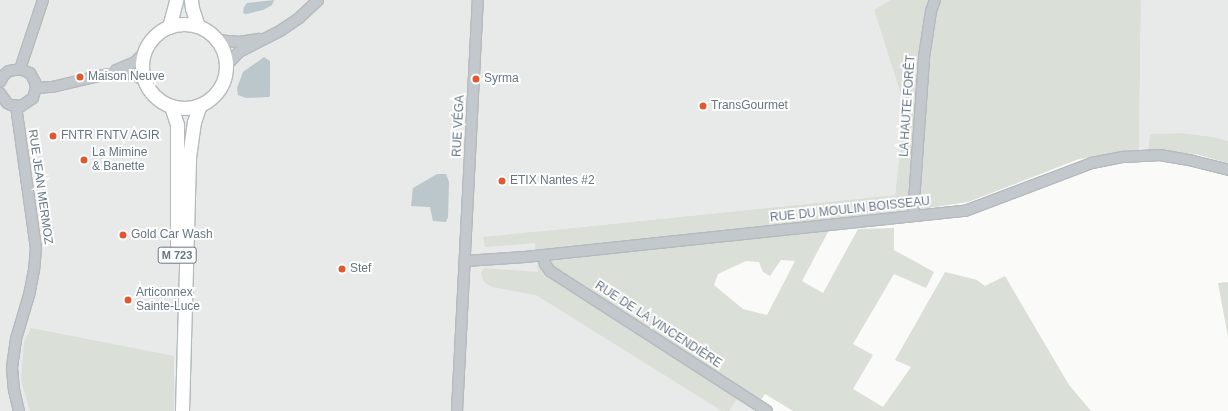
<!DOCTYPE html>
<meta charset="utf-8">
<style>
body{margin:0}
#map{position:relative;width:1228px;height:411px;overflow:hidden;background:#fafaf8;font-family:Arial,sans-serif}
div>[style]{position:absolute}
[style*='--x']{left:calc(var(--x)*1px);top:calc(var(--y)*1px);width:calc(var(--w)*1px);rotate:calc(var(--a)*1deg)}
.built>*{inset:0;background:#e8e9e9}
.green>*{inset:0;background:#dadfd7}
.water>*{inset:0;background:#bbc7cb}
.roads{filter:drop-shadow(1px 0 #b5babe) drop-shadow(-1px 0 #b5babe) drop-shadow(0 1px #b5babe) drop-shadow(0 -1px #b5babe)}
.minor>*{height:10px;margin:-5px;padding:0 5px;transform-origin:5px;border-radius:5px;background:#c3c8cc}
.major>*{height:13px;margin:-6.5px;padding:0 6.5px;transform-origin:6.5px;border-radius:6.5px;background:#fff}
.major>.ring{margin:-6.5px;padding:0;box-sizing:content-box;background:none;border:13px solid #fff;border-radius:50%}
.dots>*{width:11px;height:11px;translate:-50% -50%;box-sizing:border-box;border:2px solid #fff;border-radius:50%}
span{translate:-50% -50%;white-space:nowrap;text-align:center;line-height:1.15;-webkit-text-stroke:4px #fff;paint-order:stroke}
.shield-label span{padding:1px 3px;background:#fff;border:1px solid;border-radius:3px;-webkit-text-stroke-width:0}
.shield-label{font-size:11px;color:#657683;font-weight:700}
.poi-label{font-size:12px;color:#657683}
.left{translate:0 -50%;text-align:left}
.street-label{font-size:12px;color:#657683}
</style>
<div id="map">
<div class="built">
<i style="clip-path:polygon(0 0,890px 0,874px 10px,905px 108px,895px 195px,541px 231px,755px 408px,754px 411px,0 411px)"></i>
<i style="clip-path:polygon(1141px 0,1228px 0,1228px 141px,1214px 137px,1182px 133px,1150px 134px,1148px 151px,1139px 152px)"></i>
</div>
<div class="green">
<i style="clip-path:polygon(evenodd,890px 0,1141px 0,1139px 152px,1079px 159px,968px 202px,909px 211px,835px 219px,802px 281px,823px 293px,858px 229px,894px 228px,894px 250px,934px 272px,926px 288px,894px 274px,853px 344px,873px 355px,853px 389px,883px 407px,911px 367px,895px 360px,945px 272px,977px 280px,985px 286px,1005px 276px,1069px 385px,1091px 411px,793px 411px,765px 394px,755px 408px,738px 397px,729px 411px,722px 411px,536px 295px,492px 287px,484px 282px,481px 273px,484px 268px,538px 272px,535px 243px,485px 247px,483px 237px,895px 195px,905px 108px,874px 10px,890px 0,781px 260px,795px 261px,767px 315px,743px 309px,714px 285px,718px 274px,746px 261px,759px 262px,763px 272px,770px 276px,781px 260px)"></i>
<i style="clip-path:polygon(1182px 133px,1214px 137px,1228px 141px,1228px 163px,1195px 154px,1148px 151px,1150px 134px)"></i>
<i style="clip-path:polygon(1228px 282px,1228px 337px,1218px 283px)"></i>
<i style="clip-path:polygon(31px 328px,174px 356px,174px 411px,30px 411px,21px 380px,24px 342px)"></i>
</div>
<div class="water">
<i style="clip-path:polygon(274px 0,272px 5px,263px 10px,246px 14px,243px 13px,244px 7px,247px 3px)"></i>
<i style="clip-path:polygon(264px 57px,270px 61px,270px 95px,269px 97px,246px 98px,238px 95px,237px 88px,243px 72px)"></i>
<i style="clip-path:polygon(437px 174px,446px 174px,449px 182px,448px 217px,446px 222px,433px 221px,430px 207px,411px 206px,413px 188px)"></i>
</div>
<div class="roads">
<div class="minor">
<i style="--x:217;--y:40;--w:22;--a:5"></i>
<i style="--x:239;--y:42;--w:20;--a:-9"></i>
<i style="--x:226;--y:66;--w:19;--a:-47"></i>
<i style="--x:239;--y:52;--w:46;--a:-27.1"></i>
<i style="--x:280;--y:31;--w:23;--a:-34"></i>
<i style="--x:299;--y:18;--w:26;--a:-43"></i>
<i style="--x:20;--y:69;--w:73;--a:-71.6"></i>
<i style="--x:116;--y:70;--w:21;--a:-23"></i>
<i style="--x:135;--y:62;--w:13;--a:-45"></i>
<i style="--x:0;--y:82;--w:8;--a:-60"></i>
<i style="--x:4;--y:75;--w:6;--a:-39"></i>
<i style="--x:9;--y:71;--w:11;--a:-10"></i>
<i style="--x:20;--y:69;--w:11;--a:22"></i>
<i style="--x:30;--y:73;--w:10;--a:61"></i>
<i style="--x:35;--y:82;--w:6;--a:81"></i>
<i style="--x:36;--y:88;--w:10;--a:107"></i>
<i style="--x:33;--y:98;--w:14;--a:146"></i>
<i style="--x:21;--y:106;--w:10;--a:-174"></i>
<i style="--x:11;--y:105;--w:4;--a:-153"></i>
<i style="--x:7;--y:103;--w:12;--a:-125"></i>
<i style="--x:36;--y:88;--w:16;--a:-4"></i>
<i style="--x:52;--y:87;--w:52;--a:-13.2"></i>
<i style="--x:103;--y:75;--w:20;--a:-6"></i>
<i style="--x:123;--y:73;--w:11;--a:5"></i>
<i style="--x:134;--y:74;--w:12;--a:35"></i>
<i style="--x:16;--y:106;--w:143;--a:82"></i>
<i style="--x:36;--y:248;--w:22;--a:95"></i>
<i style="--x:34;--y:270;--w:25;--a:101"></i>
<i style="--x:29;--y:295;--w:46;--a:106.5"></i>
<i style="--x:16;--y:339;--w:29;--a:98"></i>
<i style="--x:12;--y:368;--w:22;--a:85"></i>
<i style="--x:14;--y:390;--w:22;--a:77"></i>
<i style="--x:913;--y:216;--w:159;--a:-86"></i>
<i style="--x:924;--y:57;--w:47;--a:-81.3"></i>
<i style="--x:931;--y:11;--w:12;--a:-70"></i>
<i style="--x:543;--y:255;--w:9;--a:77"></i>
<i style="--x:545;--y:264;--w:9;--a:54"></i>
<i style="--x:550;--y:271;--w:258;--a:32.8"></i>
<i style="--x:465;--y:261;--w:60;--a:-3.8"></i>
<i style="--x:525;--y:257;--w:442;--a:-6"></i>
<i style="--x:965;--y:211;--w:136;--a:-20.7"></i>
<i style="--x:1092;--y:163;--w:33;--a:-11"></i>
<i style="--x:1124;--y:157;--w:36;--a:-3"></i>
<i style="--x:1160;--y:155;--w:34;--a:10"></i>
<i style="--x:1193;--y:161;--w:36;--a:14"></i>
<i style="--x:457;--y:411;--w:412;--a:-87.1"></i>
</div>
<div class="major">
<i style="--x:191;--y:0;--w:8;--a:83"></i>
<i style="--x:192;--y:8;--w:19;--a:72"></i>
<i class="ring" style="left:142px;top:24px;width:71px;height:71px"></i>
<i style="--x:169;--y:27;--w:28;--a:-75"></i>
<i style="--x:171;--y:106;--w:20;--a:72"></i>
<i style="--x:177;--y:125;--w:120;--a:90"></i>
<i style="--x:182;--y:411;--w:254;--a:-88.4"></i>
<i style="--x:189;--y:157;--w:35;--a:-82"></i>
<i style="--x:194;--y:122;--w:18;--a:-71"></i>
</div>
</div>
<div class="dots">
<i style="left:80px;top:77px;background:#e4572e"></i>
<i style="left:476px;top:79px;background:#e4572e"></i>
<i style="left:703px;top:106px;background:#e4572e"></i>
<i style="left:53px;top:136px;background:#e4572e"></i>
<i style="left:84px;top:160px;background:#e4572e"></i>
<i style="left:502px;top:181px;background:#e4572e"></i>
<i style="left:123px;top:235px;background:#e4572e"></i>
<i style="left:342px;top:269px;background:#e4572e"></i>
<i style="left:128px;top:300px;background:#e4572e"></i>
</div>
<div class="shield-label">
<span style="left:177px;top:255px">M 723</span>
</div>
<div class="poi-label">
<span class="left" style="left:88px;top:77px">Maison Neuve</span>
<span class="left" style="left:484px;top:79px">Syrma</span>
<span class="left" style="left:711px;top:106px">TransGourmet</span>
<span class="left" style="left:61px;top:136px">FNTR FNTV AGIR</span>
<span class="left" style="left:92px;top:160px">La Mimine<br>&amp; Banette</span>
<span class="left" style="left:510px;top:181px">ETIX Nantes #2</span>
<span class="left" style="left:131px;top:235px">Gold Car Wash</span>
<span class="left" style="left:350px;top:269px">Stef</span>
<span class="left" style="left:136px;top:300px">Articonnex<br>Sainte-Luce</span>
</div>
<div class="street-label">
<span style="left:908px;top:106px;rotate:-86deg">LA HAUTE FORÊT</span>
<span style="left:459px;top:126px;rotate:-87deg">RUE VÉGA</span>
<span style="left:40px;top:187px;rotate:82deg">RUE JEAN MERMOZ</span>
<span style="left:850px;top:210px;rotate:-6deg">RUE DU MOULIN BOISSEAU</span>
<span style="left:658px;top:325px;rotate:33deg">RUE DE LA VINCENDIÈRE</span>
</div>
</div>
